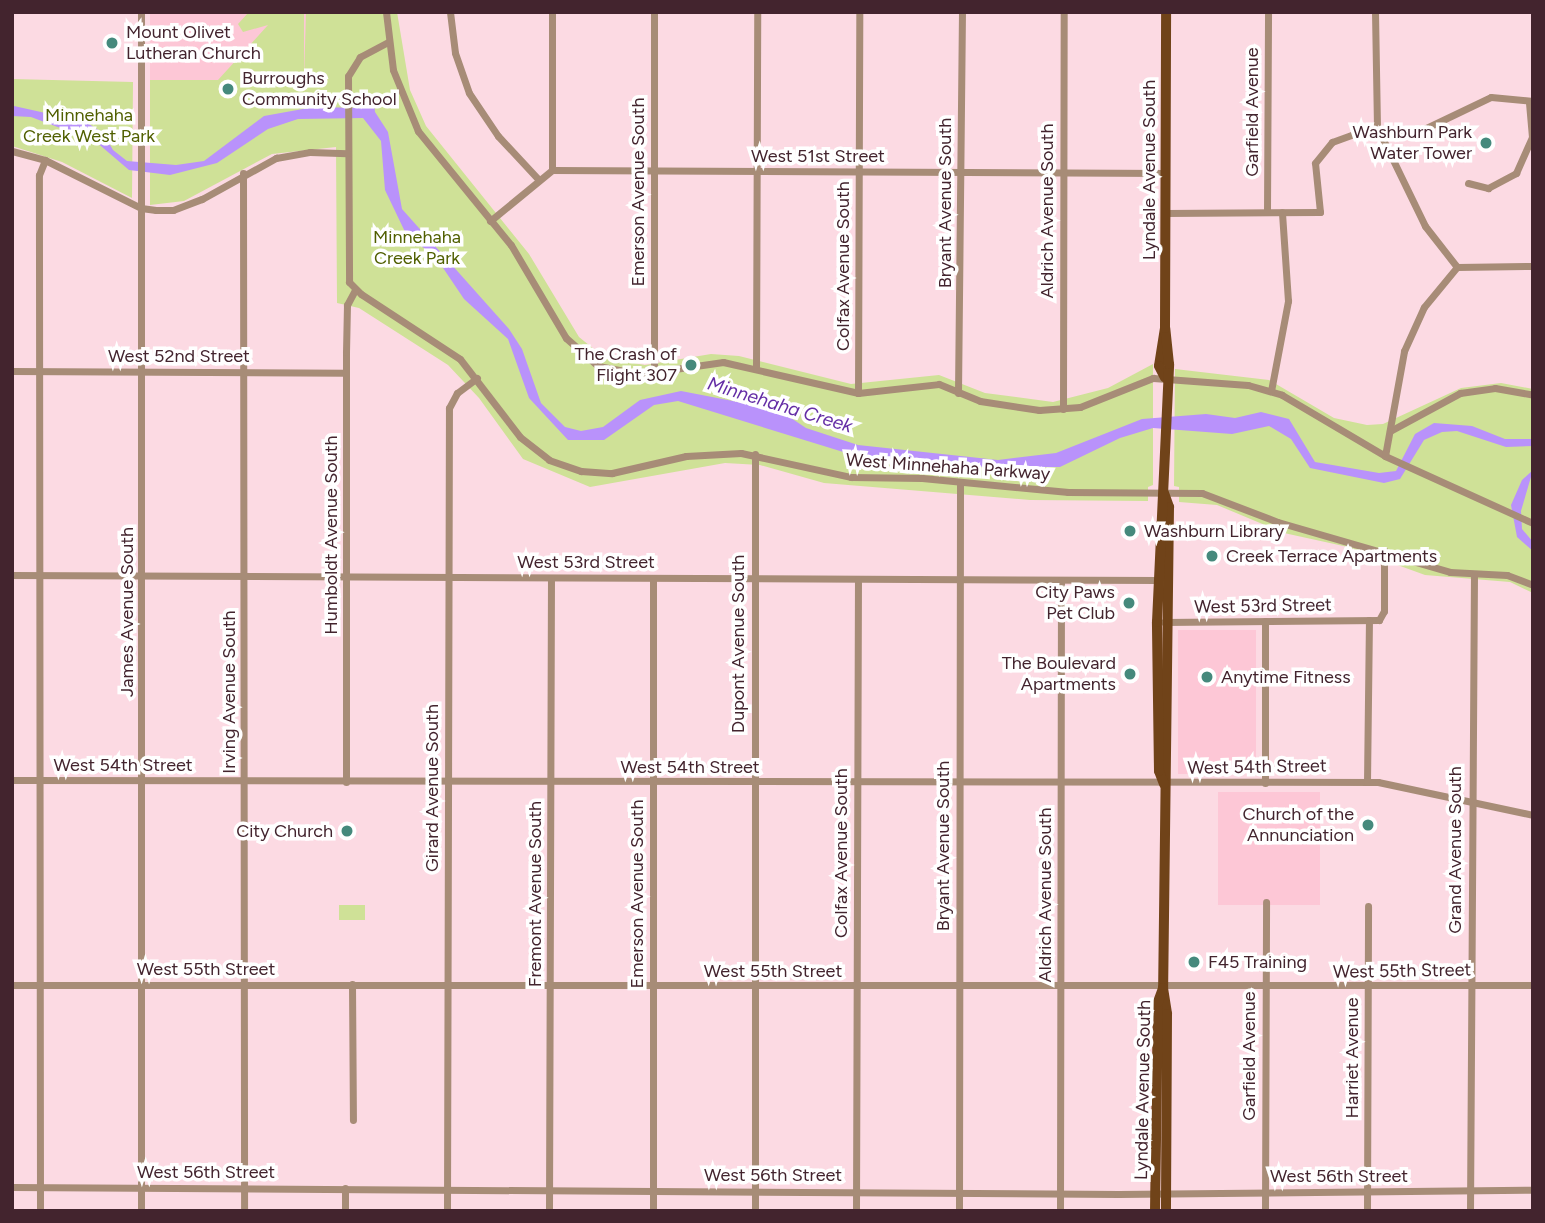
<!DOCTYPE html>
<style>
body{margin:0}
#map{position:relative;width:1545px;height:1223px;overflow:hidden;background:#fcdae3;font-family:Figtree,sans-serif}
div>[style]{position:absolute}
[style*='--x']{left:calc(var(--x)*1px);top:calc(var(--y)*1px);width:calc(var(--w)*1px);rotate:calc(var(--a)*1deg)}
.built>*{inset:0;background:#fdc7d6;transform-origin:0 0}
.green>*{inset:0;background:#cfe197;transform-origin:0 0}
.water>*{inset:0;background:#b992fb}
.minor>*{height:7px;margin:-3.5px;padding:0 3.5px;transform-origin:3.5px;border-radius:3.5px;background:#a78c77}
.major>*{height:10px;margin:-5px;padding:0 5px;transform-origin:5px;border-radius:5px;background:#704319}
.dots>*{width:19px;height:19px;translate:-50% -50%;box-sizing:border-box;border:4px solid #fff;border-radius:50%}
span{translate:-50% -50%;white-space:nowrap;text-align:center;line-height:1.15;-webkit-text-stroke:7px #fff;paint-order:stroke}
.poi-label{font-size:18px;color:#43242e}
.left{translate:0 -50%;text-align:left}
.right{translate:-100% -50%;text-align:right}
.street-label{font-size:18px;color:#43242e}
.park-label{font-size:18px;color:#505f00}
.water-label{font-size:19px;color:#642da5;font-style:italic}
.frame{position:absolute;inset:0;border:14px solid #43242e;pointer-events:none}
</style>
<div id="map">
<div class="built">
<i style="clip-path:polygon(150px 12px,306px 12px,305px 97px,150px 153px)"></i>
<i style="left:1256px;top:630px;width:144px;height:78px;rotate:90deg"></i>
<i style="left:1218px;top:792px;width:102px;height:113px"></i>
</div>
<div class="green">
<i style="clip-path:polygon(304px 12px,304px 80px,306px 12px,397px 12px,410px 90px,426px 126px,529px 254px,579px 337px,605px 358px,645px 365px,711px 354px,739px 356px,851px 384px,939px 375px,985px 393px,1053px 402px,1108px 388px,1153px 364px,1153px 485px,1148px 487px,1148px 501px,1030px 500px,824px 483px,760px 465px,725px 463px,590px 487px,523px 459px,479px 398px,448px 365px,359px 308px,337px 303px,336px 147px,272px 154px,184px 201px,150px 205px,150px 80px,218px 80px,268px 25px,243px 32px,238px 24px,248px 13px)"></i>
<i style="clip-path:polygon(12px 79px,133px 82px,132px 198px,62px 162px,12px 146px)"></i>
<i style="clip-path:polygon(1175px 369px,1269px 380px,1334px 418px,1367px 425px,1383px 424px,1461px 388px,1501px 383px,1533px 389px,1533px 593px,1510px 582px,1425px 575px,1348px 547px,1284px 533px,1217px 505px,1179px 502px,1179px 487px,1174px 486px)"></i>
<i style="left:365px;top:905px;width:15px;height:26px;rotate:90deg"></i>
</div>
<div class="water">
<i style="clip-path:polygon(367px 94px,373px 94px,375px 112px,388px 132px,402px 209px,509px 329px,522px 349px,541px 403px,565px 427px,581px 431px,603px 427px,640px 400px,681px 391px,779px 410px,806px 428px,858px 445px,998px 460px,1056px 453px,1142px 419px,1206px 414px,1235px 418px,1261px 412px,1289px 419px,1315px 462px,1379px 473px,1396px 471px,1415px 434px,1434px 423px,1472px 426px,1505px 439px,1533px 439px,1533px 446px,1506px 447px,1457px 431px,1442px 432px,1424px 440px,1400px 479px,1384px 483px,1310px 468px,1291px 439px,1269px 426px,1232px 434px,1153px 428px,1120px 438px,1060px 467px,962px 467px,853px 455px,678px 401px,654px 405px,604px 440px,568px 440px,529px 398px,508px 339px,464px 299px,435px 256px,407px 236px,385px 190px,381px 141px,363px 118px,298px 119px,268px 129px,217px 163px,170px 175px,129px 170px,95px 141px,31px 117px,12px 116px,14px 106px,86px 122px,103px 133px,113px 150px,127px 161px,176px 165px,204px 161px,264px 116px,314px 107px,364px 108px)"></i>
<i style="clip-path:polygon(1533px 470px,1521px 511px,1522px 529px,1533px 542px,1533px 551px,1517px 537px,1511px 505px,1522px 480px)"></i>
</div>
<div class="minor">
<i style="--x:386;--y:12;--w:58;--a:83.1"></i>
<i style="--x:393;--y:70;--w:66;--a:67.7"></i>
<i style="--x:418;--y:131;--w:147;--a:50.8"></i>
<i style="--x:511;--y:245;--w:108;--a:59.4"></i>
<i style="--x:566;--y:338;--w:43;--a:41.2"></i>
<i style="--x:598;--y:366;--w:43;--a:10.8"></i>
<i style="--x:640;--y:374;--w:84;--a:-8.2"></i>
<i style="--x:723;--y:362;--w:139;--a:12.9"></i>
<i style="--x:858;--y:393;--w:81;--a:-6.3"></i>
<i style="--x:939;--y:384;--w:44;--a:22.5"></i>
<i style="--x:980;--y:401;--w:60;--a:8.7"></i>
<i style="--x:1039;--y:410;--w:41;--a:-4.2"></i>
<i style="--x:1080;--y:407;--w:79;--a:-21.7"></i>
<i style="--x:1153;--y:378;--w:95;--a:4.2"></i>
<i style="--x:1248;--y:385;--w:35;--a:16"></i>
<i style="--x:1282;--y:395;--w:120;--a:30.6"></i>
<i style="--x:1385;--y:456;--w:162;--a:24.4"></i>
<i style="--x:450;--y:12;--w:41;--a:83"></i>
<i style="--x:455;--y:53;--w:42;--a:70.7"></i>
<i style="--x:469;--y:93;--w:52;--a:56"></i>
<i style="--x:498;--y:136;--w:59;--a:47.1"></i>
<i style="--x:552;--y:12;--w:158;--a:90"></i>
<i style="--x:654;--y:12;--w:360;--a:90"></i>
<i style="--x:1375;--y:12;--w:115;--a:89"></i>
<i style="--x:1377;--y:127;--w:110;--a:64.1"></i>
<i style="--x:1425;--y:226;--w:52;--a:52"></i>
<i style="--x:388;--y:42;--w:32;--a:152"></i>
<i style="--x:360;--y:57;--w:22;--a:122"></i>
<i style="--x:348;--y:76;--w:206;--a:89.7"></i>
<i style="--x:349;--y:282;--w:17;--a:45"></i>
<i style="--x:361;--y:294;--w:118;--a:33.3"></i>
<i style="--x:460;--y:359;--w:98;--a:52.4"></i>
<i style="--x:520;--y:437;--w:37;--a:38"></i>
<i style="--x:549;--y:460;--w:34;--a:19"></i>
<i style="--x:581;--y:471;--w:31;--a:4"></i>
<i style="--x:612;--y:473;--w:76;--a:-12.9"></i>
<i style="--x:686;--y:456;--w:55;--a:-3.1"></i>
<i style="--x:741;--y:453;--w:113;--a:12.3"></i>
<i style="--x:851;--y:477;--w:71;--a:0.8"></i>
<i style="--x:922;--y:478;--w:147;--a:5.5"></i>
<i style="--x:1068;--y:492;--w:134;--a:0.4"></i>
<i style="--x:1202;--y:493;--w:81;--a:20.9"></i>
<i style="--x:1278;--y:522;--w:179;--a:16.2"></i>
<i style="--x:1450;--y:572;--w:57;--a:3"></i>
<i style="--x:1507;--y:575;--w:28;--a:21"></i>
<i style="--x:12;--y:151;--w:34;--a:15"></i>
<i style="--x:45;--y:160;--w:107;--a:26.6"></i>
<i style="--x:141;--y:208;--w:15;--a:8"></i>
<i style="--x:156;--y:210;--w:17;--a:0"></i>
<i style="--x:173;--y:210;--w:31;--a:-21"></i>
<i style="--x:202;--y:199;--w:85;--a:-29"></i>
<i style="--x:276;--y:158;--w:35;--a:-10"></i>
<i style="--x:310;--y:152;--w:37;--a:2"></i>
<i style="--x:243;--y:173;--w:1038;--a:89.94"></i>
<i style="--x:1468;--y:183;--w:21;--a:14"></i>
<i style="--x:1488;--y:188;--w:32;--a:-28"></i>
<i style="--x:1516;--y:173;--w:39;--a:-66"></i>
<i style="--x:1532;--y:137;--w:36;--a:-95"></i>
<i style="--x:1267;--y:212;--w:200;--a:-89.7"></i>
<i style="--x:1166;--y:213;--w:154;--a:-0.4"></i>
<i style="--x:1320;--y:212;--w:49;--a:-95.8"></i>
<i style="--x:1315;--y:163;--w:27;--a:-51"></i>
<i style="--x:1332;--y:142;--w:27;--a:-20"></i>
<i style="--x:1357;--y:133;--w:65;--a:-2.6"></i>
<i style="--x:1422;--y:130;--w:76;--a:-25.6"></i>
<i style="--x:1491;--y:97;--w:42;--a:5.4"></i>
<i style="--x:490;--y:221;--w:80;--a:-39.4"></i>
<i style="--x:552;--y:170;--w:613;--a:0.28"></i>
<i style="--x:1457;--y:267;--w:76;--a:-0.8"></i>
<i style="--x:756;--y:369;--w:357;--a:-89.8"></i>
<i style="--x:12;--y:371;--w:334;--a:0.3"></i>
<i style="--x:1271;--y:391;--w:92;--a:-79.3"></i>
<i style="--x:1288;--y:301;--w:89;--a:-93.9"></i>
<i style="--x:858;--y:393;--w:381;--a:-89.8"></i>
<i style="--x:958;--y:393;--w:381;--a:-89.4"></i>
<i style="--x:1063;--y:409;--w:397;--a:-89.9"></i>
<i style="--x:1390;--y:431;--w:80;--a:-28.5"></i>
<i style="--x:1460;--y:393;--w:35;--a:-8"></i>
<i style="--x:1495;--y:388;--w:39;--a:10"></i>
<i style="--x:1385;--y:456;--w:107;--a:-79.7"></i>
<i style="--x:1404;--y:351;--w:48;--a:-65.6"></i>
<i style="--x:1424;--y:307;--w:52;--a:-50.5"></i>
<i style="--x:12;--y:575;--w:1147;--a:0.25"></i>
<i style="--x:653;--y:578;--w:633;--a:90"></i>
<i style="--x:1265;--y:621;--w:162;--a:90"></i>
<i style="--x:1164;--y:622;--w:215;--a:-0.5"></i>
<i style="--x:1379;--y:620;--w:10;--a:-61"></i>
<i style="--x:1384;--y:611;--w:61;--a:-90"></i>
<i style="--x:12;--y:780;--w:1366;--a:0.08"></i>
<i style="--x:1378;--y:782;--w:158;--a:12"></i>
<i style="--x:346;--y:782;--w:430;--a:-90"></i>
<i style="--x:346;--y:352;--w:47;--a:-88.8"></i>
<i style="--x:347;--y:305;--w:17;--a:-62"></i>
<i style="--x:1367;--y:782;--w:162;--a:-89.3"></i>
<i style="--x:352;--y:984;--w:136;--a:89.6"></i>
<i style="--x:12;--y:985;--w:1521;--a:0"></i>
<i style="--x:12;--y:1187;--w:1106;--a:0.36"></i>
<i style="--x:1118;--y:1194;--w:415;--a:-0.6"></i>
<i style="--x:345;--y:1188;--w:23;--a:90"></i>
<i style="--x:40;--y:1211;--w:1036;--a:-90.06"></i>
<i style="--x:39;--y:175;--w:16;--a:-68"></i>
<i style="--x:141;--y:1211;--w:1199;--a:-90"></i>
<i style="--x:447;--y:1211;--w:803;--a:-89.86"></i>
<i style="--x:449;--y:408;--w:17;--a:-62"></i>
<i style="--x:457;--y:393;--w:25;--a:-37"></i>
<i style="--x:549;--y:1211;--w:633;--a:-89.82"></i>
<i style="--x:755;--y:1211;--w:757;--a:-90"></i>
<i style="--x:856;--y:1211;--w:632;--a:-89.82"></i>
<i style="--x:959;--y:1211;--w:729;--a:-89.92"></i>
<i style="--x:1060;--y:1211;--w:631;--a:-89.91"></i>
<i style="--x:1265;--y:1211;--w:309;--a:-89.8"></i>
<i style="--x:1367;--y:1211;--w:305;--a:-89.8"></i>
<i style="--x:1470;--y:1211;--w:637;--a:-89.64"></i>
</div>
<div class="major">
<i style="--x:1165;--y:328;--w:38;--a:99"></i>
<i style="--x:1159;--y:366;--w:13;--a:63"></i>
<i style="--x:1164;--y:493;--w:15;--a:70"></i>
<i style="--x:1169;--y:507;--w:481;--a:90.7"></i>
<i style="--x:1163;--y:988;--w:26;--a:81"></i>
<i style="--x:1167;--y:1014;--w:197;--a:90.3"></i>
<i style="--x:1164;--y:784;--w:14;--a:-111"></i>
<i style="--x:1159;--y:771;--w:149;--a:-90.8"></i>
<i style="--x:1157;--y:622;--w:258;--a:-87.3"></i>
<i style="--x:1169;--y:364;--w:36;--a:-96"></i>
<i style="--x:1165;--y:328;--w:316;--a:-89.8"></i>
<i style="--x:1155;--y:1211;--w:209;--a:-89.2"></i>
<i style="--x:1158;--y:1002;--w:15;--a:-70"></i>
</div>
<div class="dots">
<i style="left:112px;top:43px;background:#45897c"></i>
<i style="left:228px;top:89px;background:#45897c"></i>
<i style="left:1486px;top:143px;background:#45897c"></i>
<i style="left:691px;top:365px;background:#45897c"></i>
<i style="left:1130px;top:531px;background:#45897c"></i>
<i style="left:1212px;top:556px;background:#45897c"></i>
<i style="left:1129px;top:603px;background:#45897c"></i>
<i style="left:1130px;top:674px;background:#45897c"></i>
<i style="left:1207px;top:677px;background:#45897c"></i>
<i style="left:1368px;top:825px;background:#45897c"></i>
<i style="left:347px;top:831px;background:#45897c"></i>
<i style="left:1194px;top:962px;background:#45897c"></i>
</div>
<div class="poi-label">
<span class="left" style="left:126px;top:43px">Mount Olivet<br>Lutheran Church</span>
<span class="left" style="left:242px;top:89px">Burroughs<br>Community School</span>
<span class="right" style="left:1472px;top:143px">Washburn Park<br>Water Tower</span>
<span class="right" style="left:677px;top:365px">The Crash of<br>Flight 307</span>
<span class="left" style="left:1144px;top:531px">Washburn Library</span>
<span class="left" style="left:1226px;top:556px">Creek Terrace Apartments</span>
<span class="right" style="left:1115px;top:603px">City Paws<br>Pet Club</span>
<span class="right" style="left:1116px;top:674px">The Boulevard<br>Apartments</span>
<span class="left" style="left:1221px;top:677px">Anytime Fitness</span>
<span class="right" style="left:1354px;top:825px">Church of the<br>Annunciation</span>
<span class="right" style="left:333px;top:831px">City Church</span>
<span class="left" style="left:1208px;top:962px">F45 Training</span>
</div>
<div class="street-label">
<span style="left:1252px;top:112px;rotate:-90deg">Garfield Avenue</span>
<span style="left:818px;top:156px">West 51st Street</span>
<span style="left:1149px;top:170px;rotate:-90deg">Lyndale Avenue South</span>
<span style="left:638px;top:192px;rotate:-90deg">Emerson Avenue South</span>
<span style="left:945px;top:203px;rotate:-90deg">Bryant Avenue South</span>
<span style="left:1047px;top:211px;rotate:-90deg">Aldrich Avenue South</span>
<span style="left:843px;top:266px;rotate:-90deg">Colfax Avenue South</span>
<span style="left:179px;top:356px">West 52nd Street</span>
<span style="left:948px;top:467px;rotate:4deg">West Minnehaha Parkway</span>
<span style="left:331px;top:535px;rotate:-90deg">Humboldt Avenue South</span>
<span style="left:586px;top:562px">West 53rd Street</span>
<span style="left:1263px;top:606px;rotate:-1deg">West 53rd Street</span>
<span style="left:127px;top:612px;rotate:-90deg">James Avenue South</span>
<span style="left:738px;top:644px;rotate:-90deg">Dupont Avenue South</span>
<span style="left:229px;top:692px;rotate:-90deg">Irving Avenue South</span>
<span style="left:123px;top:765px">West 54th Street</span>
<span style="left:690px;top:767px">West 54th Street</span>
<span style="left:1257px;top:767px;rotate:-1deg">West 54th Street</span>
<span style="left:432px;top:788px;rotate:-90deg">Girard Avenue South</span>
<span style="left:943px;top:846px;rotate:-90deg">Bryant Avenue South</span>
<span style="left:1455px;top:850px;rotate:-90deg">Grand Avenue South</span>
<span style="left:841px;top:853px;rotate:-90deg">Colfax Avenue South</span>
<span style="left:535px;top:894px;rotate:-90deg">Fremont Avenue South</span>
<span style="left:637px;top:894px;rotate:-90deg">Emerson Avenue South</span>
<span style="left:1045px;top:895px;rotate:-90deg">Aldrich Avenue South</span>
<span style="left:206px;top:969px">West 55th Street</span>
<span style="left:773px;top:971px">West 55th Street</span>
<span style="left:1402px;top:971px;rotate:-1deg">West 55th Street</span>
<span style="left:1249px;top:1056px;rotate:-90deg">Garfield Avenue</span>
<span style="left:1352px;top:1058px;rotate:-90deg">Harriet Avenue</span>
<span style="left:1143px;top:1090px;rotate:-89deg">Lyndale Avenue South</span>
<span style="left:206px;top:1172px">West 56th Street</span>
<span style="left:773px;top:1175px">West 56th Street</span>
<span style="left:1339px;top:1176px">West 56th Street</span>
</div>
<div class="park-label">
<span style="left:89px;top:126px">Minnehaha<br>Creek West Park</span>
<span style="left:417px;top:248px">Minnehaha<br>Creek Park</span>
</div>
<div class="water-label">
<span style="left:780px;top:405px;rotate:17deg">Minnehaha Creek</span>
</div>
<div class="frame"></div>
</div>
